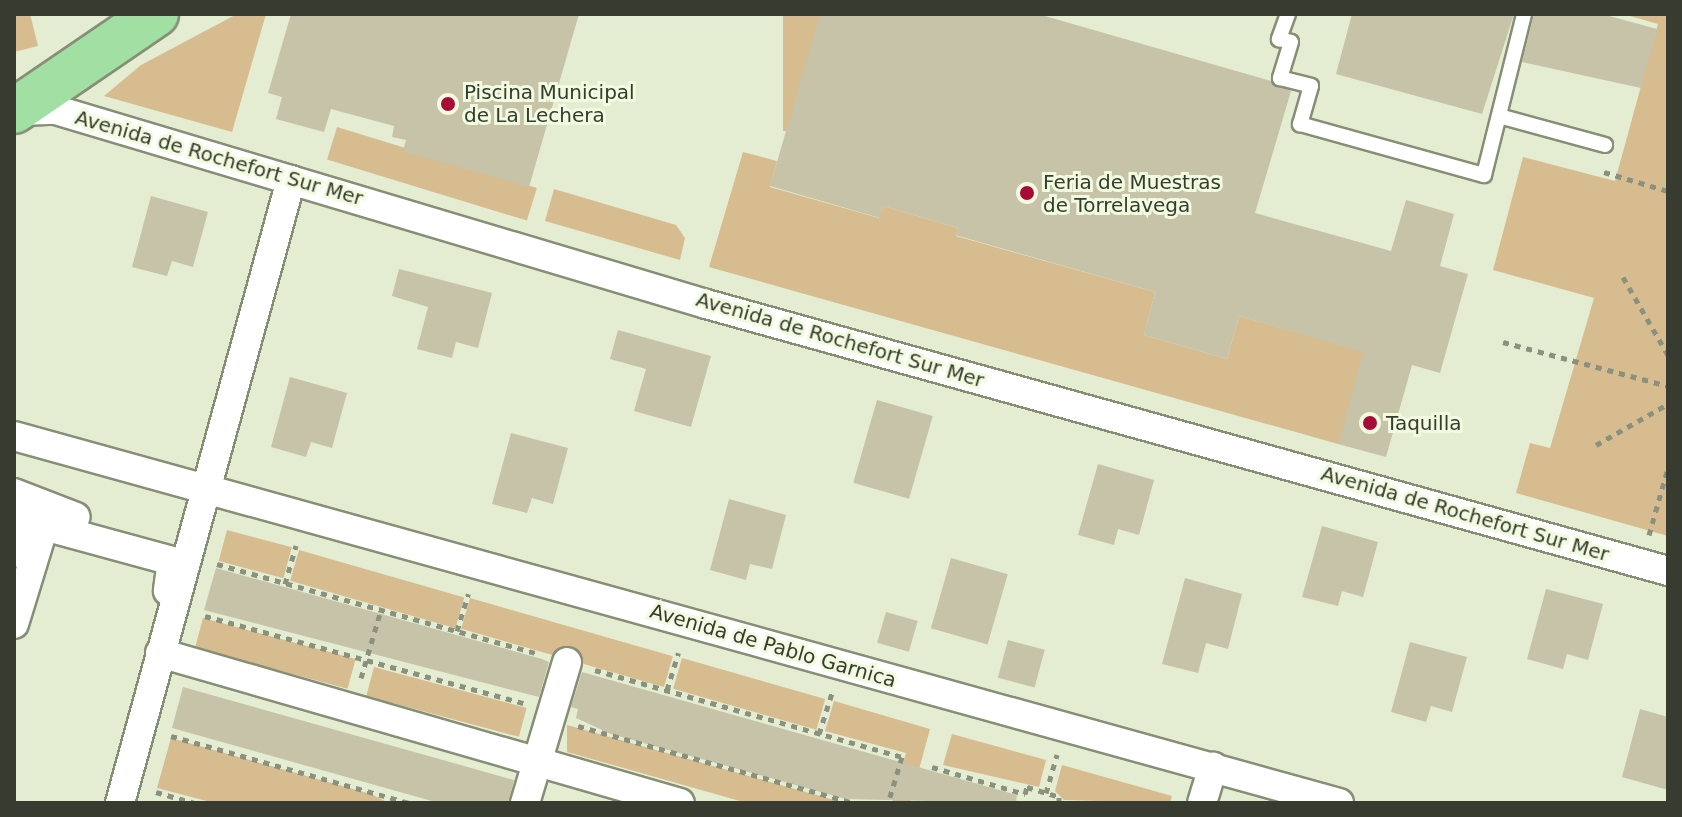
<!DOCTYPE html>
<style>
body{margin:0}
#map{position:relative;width:1682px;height:817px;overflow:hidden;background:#e4edd2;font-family:"DejaVu Sans",sans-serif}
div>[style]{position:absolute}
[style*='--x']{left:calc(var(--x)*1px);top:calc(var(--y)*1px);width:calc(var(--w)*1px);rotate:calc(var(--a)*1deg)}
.green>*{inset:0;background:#d7bc8f;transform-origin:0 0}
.building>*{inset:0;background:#c6c3a8;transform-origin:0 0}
.path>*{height:5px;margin-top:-2.5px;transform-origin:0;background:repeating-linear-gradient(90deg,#8a917e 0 6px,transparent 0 12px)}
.roads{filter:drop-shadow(2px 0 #868f76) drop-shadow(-2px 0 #868f76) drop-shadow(0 2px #868f76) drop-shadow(0 -2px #868f76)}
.lane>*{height:14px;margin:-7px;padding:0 7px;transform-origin:7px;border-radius:7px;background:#fff}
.street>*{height:28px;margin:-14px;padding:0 14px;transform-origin:14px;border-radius:14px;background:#fff}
.primary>*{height:44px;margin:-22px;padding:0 22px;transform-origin:22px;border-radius:22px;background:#a1dfa3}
.dots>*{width:22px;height:22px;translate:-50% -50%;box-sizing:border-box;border:4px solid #f1fbdf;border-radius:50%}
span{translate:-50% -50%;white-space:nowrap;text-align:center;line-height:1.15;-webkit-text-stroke:6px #f1fbdf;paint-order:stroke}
.poi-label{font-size:20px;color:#373b30}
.left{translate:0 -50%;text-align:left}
.street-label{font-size:20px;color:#373b30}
.frame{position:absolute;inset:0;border:16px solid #373b30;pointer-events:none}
</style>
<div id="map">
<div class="green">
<i style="clip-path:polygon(14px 14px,30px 14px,38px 46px,14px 52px)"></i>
<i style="clip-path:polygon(237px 14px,266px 14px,232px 132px,104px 96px,141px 65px)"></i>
<i style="left:783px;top:14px;width:37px;height:117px"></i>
<i style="clip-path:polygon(1623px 14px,1668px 14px,1668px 536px,1516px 493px,1530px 443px,1550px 448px,1594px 298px,1493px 270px,1523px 157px,1615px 181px,1658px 24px)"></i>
<i style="left:337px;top:127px;width:209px;height:34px;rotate:17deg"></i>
<i style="clip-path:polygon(743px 152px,777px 161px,770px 187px,879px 218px,883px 206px,958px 228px,956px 236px,1155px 292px,1144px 335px,1227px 359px,1239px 316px,1412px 365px,1338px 444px,709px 267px)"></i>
<i style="clip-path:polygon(554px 189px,676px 225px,685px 238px,680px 260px,545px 221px)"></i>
<i style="left:227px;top:530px;width:67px;height:32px;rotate:15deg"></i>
<i style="left:299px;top:550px;width:172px;height:32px;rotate:16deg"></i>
<i style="left:470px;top:598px;width:211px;height:32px;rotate:16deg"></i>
<i style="left:203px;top:618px;width:158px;height:31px;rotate:15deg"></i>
<i style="left:682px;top:658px;width:149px;height:32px;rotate:16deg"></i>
<i style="left:374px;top:667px;width:158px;height:30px;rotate:15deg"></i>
<i style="clip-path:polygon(834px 701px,930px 729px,910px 803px,892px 803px,906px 753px,825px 731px)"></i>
<i style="clip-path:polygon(567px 725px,845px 803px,747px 803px,567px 752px)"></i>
<i style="clip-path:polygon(952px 734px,1046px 760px,1039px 787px,943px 765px)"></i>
<i style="clip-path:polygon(171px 738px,371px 794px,389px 803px,214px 803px,157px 788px)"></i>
<i style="clip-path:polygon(1062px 765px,1172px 796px,1170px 803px,1064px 800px,1055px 791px)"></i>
</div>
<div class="building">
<i style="clip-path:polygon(291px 14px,579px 14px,529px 187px,403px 151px,406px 140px,392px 137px,394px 126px,331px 109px,324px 132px,276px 119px,282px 97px,268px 93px)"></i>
<i style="clip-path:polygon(820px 14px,1038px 14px,1271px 81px,1291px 91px,1255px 213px,1391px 251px,1406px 200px,1454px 214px,1440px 266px,1468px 274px,1440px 373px,1412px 365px,1386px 457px,1338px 444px,1363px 352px,1239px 316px,1227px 359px,1144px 335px,1155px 292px,955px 235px,958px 228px,883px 206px,880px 218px,770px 186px)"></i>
<i style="clip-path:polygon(1352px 14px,1514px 14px,1482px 114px,1336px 74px)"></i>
<i style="clip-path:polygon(1534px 14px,1602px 14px,1657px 29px,1641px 88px,1522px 62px)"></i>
<i style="clip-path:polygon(151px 196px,208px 212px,193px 267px,172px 261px,167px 276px,132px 267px)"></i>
<i style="clip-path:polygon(399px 269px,492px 293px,478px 348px,456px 342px,452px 358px,417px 349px,428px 307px,392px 296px)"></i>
<i style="clip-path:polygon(618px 330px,711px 356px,691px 427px,634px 411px,646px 369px,610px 359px)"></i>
<i style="clip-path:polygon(290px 377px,347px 393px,332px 448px,311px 442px,306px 457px,271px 447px)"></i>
<i style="left:877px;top:400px;width:58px;height:86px;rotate:16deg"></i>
<i style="clip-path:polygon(511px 433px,568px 448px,553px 504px,532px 498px,527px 513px,492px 504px)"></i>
<i style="clip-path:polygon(1098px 464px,1154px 480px,1139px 535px,1118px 529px,1114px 545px,1078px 535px)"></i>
<i style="clip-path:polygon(729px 499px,786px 515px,772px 569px,750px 564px,746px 580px,710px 570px)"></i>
<i style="clip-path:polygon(1322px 526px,1378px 542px,1363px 597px,1342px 591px,1338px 606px,1302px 597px)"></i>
<i style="left:951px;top:558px;width:59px;height:73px;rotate:16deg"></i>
<i style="clip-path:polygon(216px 568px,542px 659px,549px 662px,539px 697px,204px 610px)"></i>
<i style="clip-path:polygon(1185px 578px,1242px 594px,1228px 649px,1206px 643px,1198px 673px,1162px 664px)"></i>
<i style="clip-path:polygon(1546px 589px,1603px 604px,1588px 660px,1567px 654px,1563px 669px,1527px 659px)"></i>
<i style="left:886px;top:612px;width:33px;height:32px;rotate:16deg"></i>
<i style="left:1008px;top:640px;width:38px;height:39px;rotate:15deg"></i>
<i style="clip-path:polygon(1410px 642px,1467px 657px,1452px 712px,1431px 706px,1426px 722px,1391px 712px)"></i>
<i style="clip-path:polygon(582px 672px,1017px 795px,1016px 803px,846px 799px,611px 734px,576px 718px,578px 709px,571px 707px)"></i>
<i style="clip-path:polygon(183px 687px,514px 780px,508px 803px,439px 803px,172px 728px)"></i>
<i style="clip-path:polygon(1640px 709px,1668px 717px,1668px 790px,1622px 777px)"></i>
</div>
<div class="path">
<i style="--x:1604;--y:172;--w:67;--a:16.5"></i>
<i style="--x:1623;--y:277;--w:90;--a:60"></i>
<i style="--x:1503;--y:342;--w:171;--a:14.9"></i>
<i style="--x:1596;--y:445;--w:83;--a:-29.7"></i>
<i style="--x:1649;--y:535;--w:70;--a:-74.2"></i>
<i style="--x:217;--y:564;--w:334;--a:15.6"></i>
<i style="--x:285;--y:584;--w:40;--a:-74"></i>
<i style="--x:205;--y:616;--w:330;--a:15.3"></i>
<i style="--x:457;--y:631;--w:39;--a:-73"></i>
<i style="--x:595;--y:670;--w:319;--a:15.8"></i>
<i style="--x:902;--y:757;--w:48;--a:106.9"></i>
<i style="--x:361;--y:678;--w:71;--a:-73.6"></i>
<i style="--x:667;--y:690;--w:39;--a:-73"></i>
<i style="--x:578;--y:726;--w:286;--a:15.6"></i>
<i style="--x:819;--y:734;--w:43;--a:-72.4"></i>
<i style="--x:171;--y:736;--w:247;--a:15.7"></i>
<i style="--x:932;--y:767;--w:97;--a:16.2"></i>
<i style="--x:1025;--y:794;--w:7;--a:-74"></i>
<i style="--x:1027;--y:787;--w:34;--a:17"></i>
<i style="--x:1059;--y:797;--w:6;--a:90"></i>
<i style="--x:156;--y:792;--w:40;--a:16"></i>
<i style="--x:1046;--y:793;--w:40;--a:-74"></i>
</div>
<div class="roads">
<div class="lane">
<i style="--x:1288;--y:14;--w:27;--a:110"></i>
<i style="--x:1279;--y:39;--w:12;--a:14"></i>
<i style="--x:1291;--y:42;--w:38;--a:107"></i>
<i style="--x:1280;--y:78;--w:32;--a:14"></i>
<i style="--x:1311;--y:86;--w:40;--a:106"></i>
<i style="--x:1300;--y:124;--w:191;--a:15.5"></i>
<i style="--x:1484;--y:175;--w:166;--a:-76"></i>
<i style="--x:1499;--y:116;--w:110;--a:15.3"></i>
</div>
<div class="street">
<i style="--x:18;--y:111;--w:38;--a:-2"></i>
<i style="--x:56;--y:110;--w:678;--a:16.62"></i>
<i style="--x:706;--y:304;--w:998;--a:15.51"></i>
<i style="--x:14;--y:436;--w:1375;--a:15.48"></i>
<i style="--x:14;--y:493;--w:66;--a:21.2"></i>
<i style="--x:14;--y:553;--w:52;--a:-75.4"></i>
<i style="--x:14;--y:624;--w:102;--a:-73"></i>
<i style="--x:44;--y:526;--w:133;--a:15.3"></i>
<i style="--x:172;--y:561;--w:30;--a:98"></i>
<i style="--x:160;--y:653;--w:541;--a:16.09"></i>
<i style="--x:120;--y:803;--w:646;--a:-74.65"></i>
<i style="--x:525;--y:803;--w:147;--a:-73.4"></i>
<i style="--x:1202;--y:803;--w:38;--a:-73"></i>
</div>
<div class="primary">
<i style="--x:14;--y:111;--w:172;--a:-34.3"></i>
</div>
</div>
<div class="dots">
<i style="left:448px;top:104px;background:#a60c37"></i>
<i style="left:1027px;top:193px;background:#a60c37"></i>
<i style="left:1370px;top:423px;background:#a60c37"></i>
</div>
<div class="poi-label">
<span class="left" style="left:464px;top:104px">Piscina Municipal<br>de La Lechera</span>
<span class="left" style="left:1043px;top:194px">Feria de Muestras<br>de Torrelavega</span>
<span class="left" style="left:1386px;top:423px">Taquilla</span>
</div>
<div class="street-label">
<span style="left:219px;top:158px;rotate:16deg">Avenida de Rochefort Sur Mer</span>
<span style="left:840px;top:340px;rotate:16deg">Avenida de Rochefort Sur Mer</span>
<span style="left:1465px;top:514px;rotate:16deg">Avenida de Rochefort Sur Mer</span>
<span style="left:773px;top:646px;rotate:16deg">Avenida de Pablo Garnica</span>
</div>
<div class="frame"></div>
</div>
